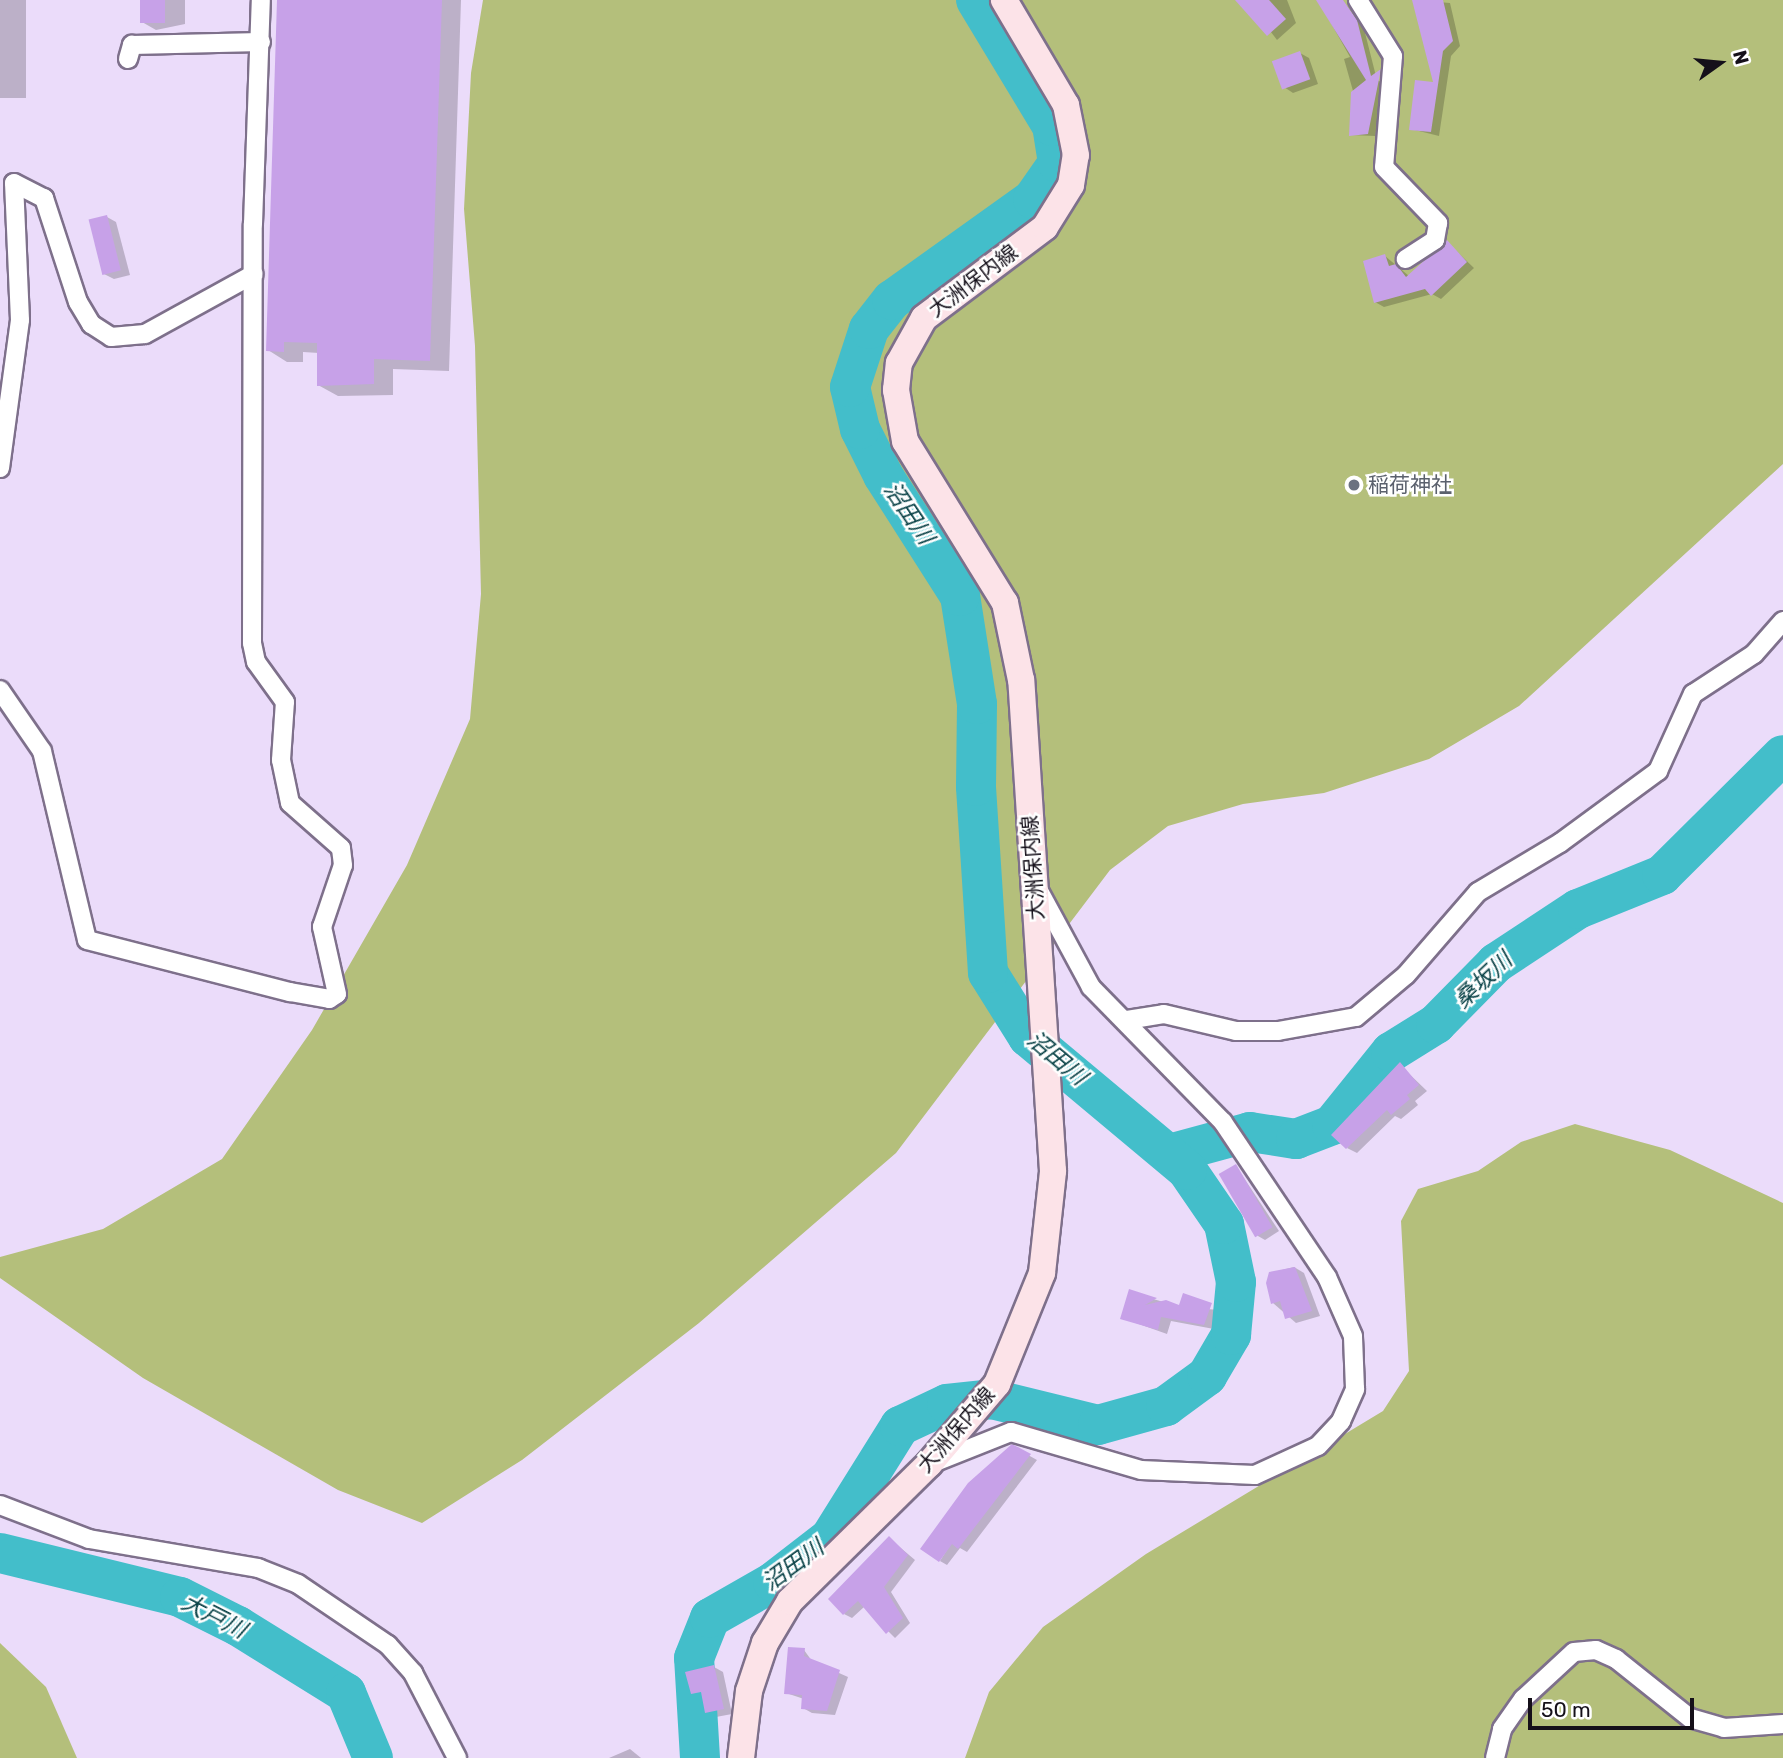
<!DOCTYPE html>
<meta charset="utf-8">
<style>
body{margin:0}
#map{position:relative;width:1783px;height:1758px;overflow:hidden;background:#ebdcfa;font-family:Rubik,"Noto Sans JP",sans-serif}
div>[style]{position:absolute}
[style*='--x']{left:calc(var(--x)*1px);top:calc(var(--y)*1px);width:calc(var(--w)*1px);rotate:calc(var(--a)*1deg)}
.green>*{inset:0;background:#b4bf7b}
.shadow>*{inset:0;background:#0003;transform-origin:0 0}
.river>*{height:40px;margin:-20px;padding:0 20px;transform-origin:20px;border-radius:20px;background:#43beca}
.building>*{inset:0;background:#c7a1e8;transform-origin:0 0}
.roads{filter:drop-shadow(2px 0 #7e708b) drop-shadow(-2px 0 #7e708b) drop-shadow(0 2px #7e708b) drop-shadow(0 -2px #7e708b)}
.street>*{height:18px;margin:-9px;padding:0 9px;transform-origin:9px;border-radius:9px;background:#fff}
.secondary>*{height:26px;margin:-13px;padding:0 13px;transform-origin:13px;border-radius:13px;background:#fce3e8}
.dots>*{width:19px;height:19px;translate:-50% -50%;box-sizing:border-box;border:4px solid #fff;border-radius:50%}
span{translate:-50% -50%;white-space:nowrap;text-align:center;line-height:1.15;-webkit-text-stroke:5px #fff;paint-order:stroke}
.street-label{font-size:21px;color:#15101a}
.worship-label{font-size:21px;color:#5b616d}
.left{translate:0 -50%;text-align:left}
.water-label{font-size:23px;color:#084146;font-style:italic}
.north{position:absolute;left:1685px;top:28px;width:70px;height:70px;-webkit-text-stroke:5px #fff;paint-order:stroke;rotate:75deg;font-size:19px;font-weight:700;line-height:28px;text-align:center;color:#15101a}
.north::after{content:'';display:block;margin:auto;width:24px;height:32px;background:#15101a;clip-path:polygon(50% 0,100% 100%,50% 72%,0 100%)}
.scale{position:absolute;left:1528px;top:1698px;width:166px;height:32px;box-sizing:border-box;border:4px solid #15101a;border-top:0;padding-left:9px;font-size:21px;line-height:24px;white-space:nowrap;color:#15101a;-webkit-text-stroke:5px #fff;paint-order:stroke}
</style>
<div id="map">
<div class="green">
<i style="clip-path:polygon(483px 0,1783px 0,1783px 464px,1519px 706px,1429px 759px,1324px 793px,1243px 804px,1168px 826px,1110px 870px,896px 1153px,699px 1323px,522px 1460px,422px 1523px,338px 1490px,143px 1378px,0 1278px,0 1257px,103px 1229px,222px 1159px,312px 1030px,407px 865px,470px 719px,481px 594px,475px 346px,464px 209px,471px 73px)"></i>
<i style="clip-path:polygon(1575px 1124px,1670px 1150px,1783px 1203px,1783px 1758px,965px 1758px,989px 1692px,1043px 1627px,1146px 1554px,1383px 1411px,1409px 1371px,1401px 1221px,1418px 1189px,1478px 1171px,1521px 1142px)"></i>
<i style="clip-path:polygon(0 1643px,46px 1687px,77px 1758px,0 1758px)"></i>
</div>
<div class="shadow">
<i style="left:0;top:0;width:26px;height:98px"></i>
<i style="clip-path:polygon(142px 0,185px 0,185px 24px,156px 30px,142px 22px)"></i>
<i style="clip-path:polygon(279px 0,461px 0,449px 371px,393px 369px,393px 395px,338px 396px,318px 385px,319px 353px,303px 352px,303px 362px,287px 362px,268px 350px)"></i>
<i style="clip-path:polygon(1247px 0,1287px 0,1296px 23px,1277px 40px)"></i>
<i style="clip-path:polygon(1318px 0,1342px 0,1363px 25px,1377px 80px,1385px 84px,1375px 136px,1351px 135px,1353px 91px,1344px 59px,1350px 57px)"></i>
<i style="clip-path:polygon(1414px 0,1450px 3px,1460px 46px,1451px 56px,1439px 136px,1411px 129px,1435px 84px)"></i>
<i style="clip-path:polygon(1300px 53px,1309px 58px,1318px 84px,1293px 93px,1284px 87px)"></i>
<i style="clip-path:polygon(107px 217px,116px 222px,130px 275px,114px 279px,104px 274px)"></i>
<i style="clip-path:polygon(1447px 242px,1474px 268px,1441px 299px,1432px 294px,1384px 307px,1375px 302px,1385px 256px,1409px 276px)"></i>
<i style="clip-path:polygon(1400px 1065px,1427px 1091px,1415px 1101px,1418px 1105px,1401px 1119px,1395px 1116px,1357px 1153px,1347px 1148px)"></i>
<i style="clip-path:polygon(1236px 1166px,1279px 1231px,1265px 1240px,1258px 1236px)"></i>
<i style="clip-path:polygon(1294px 1267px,1304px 1273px,1320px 1316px,1296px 1323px,1273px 1303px,1270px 1273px)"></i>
<i style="clip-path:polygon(1130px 1292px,1180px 1307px,1220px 1310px,1214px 1329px,1171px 1321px,1167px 1334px,1122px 1318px)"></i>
<i style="clip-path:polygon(1012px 1446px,1037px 1460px,967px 1552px,960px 1548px,947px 1565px,940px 1561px)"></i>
<i style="clip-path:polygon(889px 1538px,915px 1560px,891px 1592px,910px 1623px,895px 1638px,864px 1607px,852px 1618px,844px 1614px)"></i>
<i style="clip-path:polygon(804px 1650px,812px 1661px,848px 1677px,835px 1715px,812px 1713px,803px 1708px,804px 1699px,786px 1693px)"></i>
<i style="clip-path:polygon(714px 1667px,723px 1672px,732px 1714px,716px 1717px,692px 1693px)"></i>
<i style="clip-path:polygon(630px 1749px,641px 1758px,609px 1758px)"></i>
</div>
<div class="river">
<i style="--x:1169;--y:1154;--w:84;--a:-15.2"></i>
<i style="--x:1250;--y:1132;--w:47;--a:8.7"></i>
<i style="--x:1296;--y:1139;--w:39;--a:-21"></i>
<i style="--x:1332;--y:1125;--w:94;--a:-51.1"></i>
<i style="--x:1391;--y:1052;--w:53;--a:-31.9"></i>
<i style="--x:1436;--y:1024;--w:86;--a:-45.5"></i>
<i style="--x:1496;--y:963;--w:98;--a:-33.4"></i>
<i style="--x:1578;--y:909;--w:91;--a:-22"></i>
<i style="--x:1662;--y:875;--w:170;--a:-44.8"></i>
<i style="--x:0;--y:1553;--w:185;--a:13.7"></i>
<i style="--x:180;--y:1597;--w:65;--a:26.6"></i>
<i style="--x:238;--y:1626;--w:127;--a:31.8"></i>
<i style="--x:346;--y:1693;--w:70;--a:67.4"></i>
<i style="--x:700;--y:1758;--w:100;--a:-93.4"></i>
<i style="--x:694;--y:1658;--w:43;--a:-68.2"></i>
<i style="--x:710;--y:1618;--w:73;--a:-29.7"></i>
<i style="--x:773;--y:1582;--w:72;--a:-37.7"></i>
<i style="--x:830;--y:1538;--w:132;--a:-58"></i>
<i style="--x:900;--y:1426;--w:52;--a:-25.1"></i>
<i style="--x:947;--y:1404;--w:45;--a:-6.3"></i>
<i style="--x:992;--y:1399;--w:109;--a:13.8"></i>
<i style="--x:1098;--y:1425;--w:71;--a:-15.6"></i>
<i style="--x:1166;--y:1406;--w:51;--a:-36.2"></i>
<i style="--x:1207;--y:1376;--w:48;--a:-59.7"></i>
<i style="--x:1231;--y:1335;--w:53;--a:-84.6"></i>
<i style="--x:1236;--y:1282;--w:59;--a:-101.7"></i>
<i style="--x:1224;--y:1224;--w:65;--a:-124.4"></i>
<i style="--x:1187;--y:1170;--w:207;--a:-140.1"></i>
<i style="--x:1028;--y:1037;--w:75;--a:-122"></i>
<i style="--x:988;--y:973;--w:187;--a:-93.7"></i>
<i style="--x:976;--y:786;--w:82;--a:-89.3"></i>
<i style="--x:977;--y:704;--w:109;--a:-98.9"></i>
<i style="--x:960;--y:596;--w:143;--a:-122.5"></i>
<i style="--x:883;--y:475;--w:51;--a:-116.6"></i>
<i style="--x:860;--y:429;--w:43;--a:-103.4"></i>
<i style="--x:850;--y:387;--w:61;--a:-71.9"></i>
<i style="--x:869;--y:329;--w:37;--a:-52"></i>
<i style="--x:892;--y:300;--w:173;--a:-35.6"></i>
<i style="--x:1033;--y:199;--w:44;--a:-55.2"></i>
<i style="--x:1058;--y:163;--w:37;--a:-99"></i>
<i style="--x:1052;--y:126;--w:147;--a:-121.1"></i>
</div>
<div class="building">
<i style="left:140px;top:0;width:25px;height:23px"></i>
<i style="clip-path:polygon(277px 0,442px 0,430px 361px,374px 359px,374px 384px,317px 386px,317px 343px,284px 342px,284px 352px,266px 351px)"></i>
<i style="clip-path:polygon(1235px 0,1269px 0,1286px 19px,1267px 36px)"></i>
<i style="clip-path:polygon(1316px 0,1343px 0,1357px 20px,1371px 76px,1381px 69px,1368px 134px,1349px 136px,1351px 92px,1366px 80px)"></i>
<i style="clip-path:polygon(1412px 0,1443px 0,1453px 41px,1443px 51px,1431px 132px,1409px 130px,1415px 80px,1433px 82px)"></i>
<i style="left:1300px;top:51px;width:30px;height:30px;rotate:70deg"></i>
<i style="left:107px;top:215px;width:57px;height:19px;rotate:76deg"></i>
<i style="clip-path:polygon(1447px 240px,1467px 262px,1431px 296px,1425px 289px,1374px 303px,1363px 261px,1385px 254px,1389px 266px,1396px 264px,1406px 277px)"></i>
<i style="clip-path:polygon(1400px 1062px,1419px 1085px,1407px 1095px,1410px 1099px,1391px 1115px,1387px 1110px,1346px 1149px,1331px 1135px)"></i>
<i style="left:1236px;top:1164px;width:73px;height:20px;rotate:60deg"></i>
<i style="clip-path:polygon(1295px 1267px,1312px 1311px,1285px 1319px,1280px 1301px,1271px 1304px,1266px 1283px,1269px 1272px)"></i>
<i style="clip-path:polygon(1129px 1289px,1157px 1298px,1145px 1305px,1166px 1300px,1179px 1305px,1183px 1293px,1212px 1303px,1204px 1325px,1161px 1317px,1158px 1330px,1120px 1319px)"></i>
<i style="clip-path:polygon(1012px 1444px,1031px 1454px,958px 1549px,952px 1544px,939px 1562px,920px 1549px,968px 1483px)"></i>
<i style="clip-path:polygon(889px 1536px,908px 1555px,884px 1587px,903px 1618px,886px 1634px,858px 1601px,843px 1615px,828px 1599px)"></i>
<i style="clip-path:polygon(788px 1647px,805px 1648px,804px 1656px,840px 1670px,827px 1711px,801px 1709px,802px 1695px,784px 1694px)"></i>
<i style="clip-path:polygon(714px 1665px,724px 1709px,705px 1713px,701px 1692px,691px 1694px,685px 1672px)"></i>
</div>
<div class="roads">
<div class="street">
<i style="--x:1358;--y:0;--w:66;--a:58"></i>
<i style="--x:1393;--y:56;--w:111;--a:94.6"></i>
<i style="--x:1384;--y:167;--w:78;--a:46"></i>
<i style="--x:1438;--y:223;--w:17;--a:100"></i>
<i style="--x:1435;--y:240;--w:35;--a:147"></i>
<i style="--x:128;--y:59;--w:15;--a:-74"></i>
<i style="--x:132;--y:45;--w:129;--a:-1.3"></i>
<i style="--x:0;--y:468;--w:149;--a:-82.3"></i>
<i style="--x:20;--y:320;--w:137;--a:-92.5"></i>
<i style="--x:14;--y:183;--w:34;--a:27"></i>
<i style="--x:44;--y:198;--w:109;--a:71.9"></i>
<i style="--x:78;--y:302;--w:26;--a:59"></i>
<i style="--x:91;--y:324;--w:24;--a:33"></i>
<i style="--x:111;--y:337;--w:34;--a:-5"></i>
<i style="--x:145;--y:334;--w:124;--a:-28.8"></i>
<i style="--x:0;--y:690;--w:74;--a:55.5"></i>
<i style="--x:42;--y:751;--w:194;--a:76.6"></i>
<i style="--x:87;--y:940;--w:210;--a:14.4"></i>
<i style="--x:290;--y:992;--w:40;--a:10"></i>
<i style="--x:329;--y:999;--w:9;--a:-32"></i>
<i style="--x:337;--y:994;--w:69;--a:-102.6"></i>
<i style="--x:322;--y:927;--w:65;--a:-71.3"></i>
<i style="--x:343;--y:865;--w:17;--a:-97"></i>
<i style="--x:341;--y:848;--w:68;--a:-138.6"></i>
<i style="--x:290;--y:803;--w:44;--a:-101.8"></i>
<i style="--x:281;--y:760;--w:58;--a:-86.1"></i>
<i style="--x:285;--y:702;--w:49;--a:-125.9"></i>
<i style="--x:256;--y:662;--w:19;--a:-102"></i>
<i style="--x:252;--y:643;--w:419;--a:-89.9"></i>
<i style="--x:253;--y:224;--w:224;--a:-88"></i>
<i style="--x:1127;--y:1020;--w:37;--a:-9"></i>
<i style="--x:1164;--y:1014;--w:74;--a:13.3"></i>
<i style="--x:1236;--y:1031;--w:42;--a:0"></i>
<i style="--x:1278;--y:1031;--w:79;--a:-10.2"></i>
<i style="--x:1356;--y:1017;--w:65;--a:-40"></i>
<i style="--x:1406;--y:975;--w:110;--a:-49.1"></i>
<i style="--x:1478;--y:892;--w:96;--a:-30.9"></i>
<i style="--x:1560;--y:843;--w:122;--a:-36.3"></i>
<i style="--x:1658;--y:771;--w:85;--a:-65.6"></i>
<i style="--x:1693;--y:694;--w:73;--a:-33.3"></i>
<i style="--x:1754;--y:654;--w:44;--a:-48.7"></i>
<i style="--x:933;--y:1463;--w:84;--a:-21.7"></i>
<i style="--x:1011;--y:1432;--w:135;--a:16.3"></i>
<i style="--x:1141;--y:1470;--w:114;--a:2.5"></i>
<i style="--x:1255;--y:1475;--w:69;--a:-24.7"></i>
<i style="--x:1318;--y:1446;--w:34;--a:-47"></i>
<i style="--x:1341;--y:1421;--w:35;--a:-66"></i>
<i style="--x:1355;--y:1389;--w:53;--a:-92.2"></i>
<i style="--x:1353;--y:1336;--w:64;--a:-113.8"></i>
<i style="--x:1327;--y:1277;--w:187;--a:-123.9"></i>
<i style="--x:1223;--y:1122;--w:189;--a:-134.4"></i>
<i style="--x:1091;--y:987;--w:111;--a:-118.4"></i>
<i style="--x:0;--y:1505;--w:95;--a:20.9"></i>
<i style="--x:89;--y:1539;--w:171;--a:9.7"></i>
<i style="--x:258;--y:1568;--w:43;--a:21.8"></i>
<i style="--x:298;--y:1584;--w:109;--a:34.1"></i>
<i style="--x:388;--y:1645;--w:38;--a:48"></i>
<i style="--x:413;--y:1673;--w:96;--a:62.6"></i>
<i style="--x:1495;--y:1758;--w:30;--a:-76"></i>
<i style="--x:1502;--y:1729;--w:37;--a:-55"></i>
<i style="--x:1523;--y:1699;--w:69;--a:-42.7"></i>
<i style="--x:1574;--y:1652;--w:22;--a:-5"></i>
<i style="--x:1596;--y:1650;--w:22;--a:24"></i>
<i style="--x:1616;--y:1659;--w:95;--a:38.6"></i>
<i style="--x:1690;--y:1718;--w:35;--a:16"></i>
<i style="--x:1724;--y:1728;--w:59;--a:-3.9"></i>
</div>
<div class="secondary">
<i style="--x:741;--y:1758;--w:67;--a:-83.2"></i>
<i style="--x:749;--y:1691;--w:51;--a:-71.6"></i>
<i style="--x:765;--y:1643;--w:49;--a:-59.2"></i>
<i style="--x:790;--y:1601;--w:195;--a:-44.6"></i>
<i style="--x:929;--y:1464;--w:105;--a:-49.6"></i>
<i style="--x:997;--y:1384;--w:120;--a:-67.9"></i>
<i style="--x:1042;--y:1273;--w:103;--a:-83.8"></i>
<i style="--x:1053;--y:1171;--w:492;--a:-93.7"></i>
<i style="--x:1021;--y:680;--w:79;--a:-101.7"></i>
<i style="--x:1005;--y:603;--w:190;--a:-121.7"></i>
<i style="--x:905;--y:441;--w:52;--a:-100"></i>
<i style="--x:896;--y:390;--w:27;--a:-84"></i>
<i style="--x:899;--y:363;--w:51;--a:-60.9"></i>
<i style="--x:924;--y:318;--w:151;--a:-36.9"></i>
<i style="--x:1045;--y:227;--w:49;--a:-58.2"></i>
<i style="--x:1071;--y:185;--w:30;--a:-81"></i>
<i style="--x:1076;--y:155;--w:51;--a:-101.3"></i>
<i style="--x:1066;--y:105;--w:122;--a:-120.6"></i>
</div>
</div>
<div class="dots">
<i style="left:1354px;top:485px;background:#6b7280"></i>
</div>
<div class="street-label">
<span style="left:973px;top:281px;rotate:-37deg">大洲保内線</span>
<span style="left:1033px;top:868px;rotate:-94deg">大洲保内線</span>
<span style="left:956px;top:1430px;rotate:-49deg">大洲保内線</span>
</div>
<div class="worship-label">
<span class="left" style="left:1368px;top:485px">稲荷神社</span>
</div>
<div class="water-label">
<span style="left:909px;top:513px;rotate:56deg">沼田川</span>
<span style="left:1483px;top:980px;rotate:-43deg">桑坂川</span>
<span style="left:1057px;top:1058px;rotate:40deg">沼田川</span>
<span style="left:793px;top:1565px;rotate:-36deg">沼田川</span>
<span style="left:214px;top:1616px;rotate:27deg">大戸川</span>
</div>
<div class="north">N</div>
<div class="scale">50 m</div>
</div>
